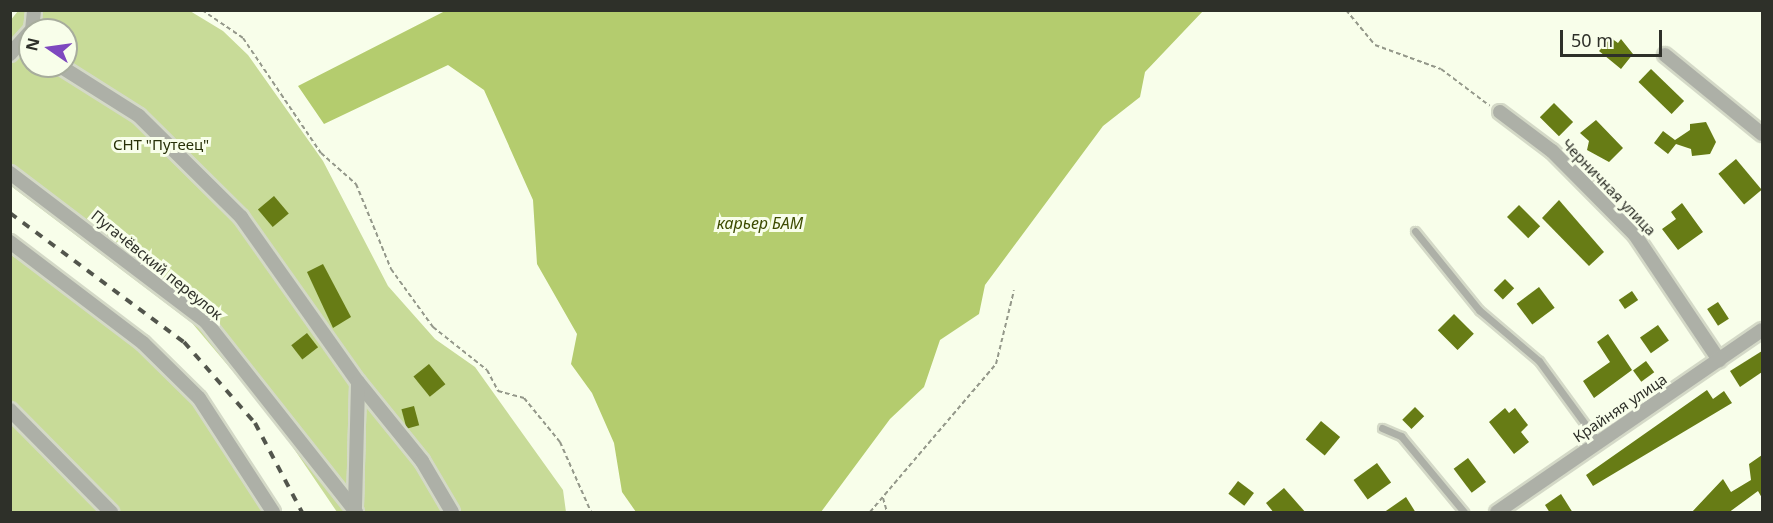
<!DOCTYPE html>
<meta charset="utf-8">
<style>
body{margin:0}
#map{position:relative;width:1773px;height:523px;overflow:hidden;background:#f8feea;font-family:"Noto Sans",sans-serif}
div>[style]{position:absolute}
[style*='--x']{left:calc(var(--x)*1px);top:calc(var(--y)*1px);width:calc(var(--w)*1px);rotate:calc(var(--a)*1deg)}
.green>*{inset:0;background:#c8db98}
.water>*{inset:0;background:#b4cc6e}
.building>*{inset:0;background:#677c15;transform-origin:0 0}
.path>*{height:2px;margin-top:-1px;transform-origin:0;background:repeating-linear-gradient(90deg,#94988a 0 4.5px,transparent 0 7.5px)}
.roads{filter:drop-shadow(2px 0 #d4d9c7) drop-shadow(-2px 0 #d4d9c7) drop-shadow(0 2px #d4d9c7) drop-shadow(0 -2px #d4d9c7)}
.lane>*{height:7px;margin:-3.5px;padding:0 3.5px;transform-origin:3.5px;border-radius:3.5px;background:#adb0a7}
.street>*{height:14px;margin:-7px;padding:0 7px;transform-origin:7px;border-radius:7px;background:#adb0a7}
.rail>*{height:4px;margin-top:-2px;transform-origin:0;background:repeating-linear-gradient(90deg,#52554c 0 8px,transparent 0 16px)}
span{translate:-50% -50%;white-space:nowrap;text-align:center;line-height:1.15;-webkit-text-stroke:6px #f8feea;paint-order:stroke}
.park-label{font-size:15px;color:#273007}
.street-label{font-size:15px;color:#2e3029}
.water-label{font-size:16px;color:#3d4b01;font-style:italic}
.frame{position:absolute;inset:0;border:12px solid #2e3029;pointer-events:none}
.north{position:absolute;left:18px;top:18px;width:60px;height:60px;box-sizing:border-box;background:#f8feea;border:2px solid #a7ac9d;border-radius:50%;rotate:283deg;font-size:16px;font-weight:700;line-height:24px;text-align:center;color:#2e3029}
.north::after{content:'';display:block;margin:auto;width:21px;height:27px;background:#7e48bf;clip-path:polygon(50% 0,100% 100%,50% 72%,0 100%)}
.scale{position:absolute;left:1560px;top:30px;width:102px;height:27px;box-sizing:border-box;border:3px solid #2e3029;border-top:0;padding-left:8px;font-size:18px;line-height:21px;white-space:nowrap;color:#2e3029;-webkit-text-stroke:4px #f8feea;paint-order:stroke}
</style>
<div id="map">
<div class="green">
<i style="clip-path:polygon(evenodd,18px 11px,190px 11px,223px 31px,248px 55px,323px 161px,388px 286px,435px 339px,475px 367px,563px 490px,566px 512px,337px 512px,275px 421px,192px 323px,11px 186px,10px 21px,18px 11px,30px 30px,66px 30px,66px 66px,30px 66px,30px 30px)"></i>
<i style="clip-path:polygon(10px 254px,121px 330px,199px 406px,265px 512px,11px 512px)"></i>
</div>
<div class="water">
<i style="clip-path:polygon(447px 10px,1203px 10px,1203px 11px,1145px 72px,1140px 97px,1103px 126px,985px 285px,979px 314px,940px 340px,924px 387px,890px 419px,821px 512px,636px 512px,622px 492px,614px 443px,592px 393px,571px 364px,577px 334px,537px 264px,533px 200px,484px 90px,448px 65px,324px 124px,298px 86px)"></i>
</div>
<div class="building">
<i style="clip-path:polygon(1611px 38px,1618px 43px,1621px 39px,1633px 54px,1621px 69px,1599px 51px)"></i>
<i style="left:1651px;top:69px;width:46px;height:18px;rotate:44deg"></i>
<i style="left:1554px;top:103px;width:27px;height:20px;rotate:45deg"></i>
<i style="clip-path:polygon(1596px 120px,1623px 148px,1609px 162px,1587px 150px,1589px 141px,1580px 133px)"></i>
<i style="clip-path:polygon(1706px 122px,1716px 142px,1710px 154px,1692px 156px,1691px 149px,1676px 144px,1668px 154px,1654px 143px,1663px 131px,1675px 140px,1690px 130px,1690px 124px)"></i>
<i style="left:1736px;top:159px;width:40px;height:23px;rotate:50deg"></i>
<i style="left:274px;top:196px;width:23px;height:21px;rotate:50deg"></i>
<i style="clip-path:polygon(1559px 200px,1604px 252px,1589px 266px,1542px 218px)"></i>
<i style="clip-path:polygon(1682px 203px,1703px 232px,1678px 250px,1662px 229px,1676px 219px,1671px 212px)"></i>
<i style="left:1519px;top:205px;width:30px;height:17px;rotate:45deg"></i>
<i style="clip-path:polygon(323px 264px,351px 317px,333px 328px,307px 272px)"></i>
<i style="left:1505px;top:279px;width:13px;height:16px;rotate:45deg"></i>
<i style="left:1539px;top:287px;width:26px;height:28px;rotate:53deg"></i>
<i style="left:1632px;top:291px;width:11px;height:16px;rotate:56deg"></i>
<i style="left:1718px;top:302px;width:20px;height:13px;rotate:57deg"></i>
<i style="left:1454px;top:314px;width:28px;height:23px;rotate:45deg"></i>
<i style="left:1658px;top:325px;width:19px;height:22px;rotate:55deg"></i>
<i style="left:307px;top:333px;width:18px;height:20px;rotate:52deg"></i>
<i style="clip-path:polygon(1608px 334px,1632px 370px,1594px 398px,1583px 381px,1610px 362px,1597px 342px)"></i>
<i style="clip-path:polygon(1762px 351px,1762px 372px,1740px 387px,1730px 371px)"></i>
<i style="left:1646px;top:361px;width:14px;height:16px;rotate:54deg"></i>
<i style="left:429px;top:364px;width:26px;height:20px;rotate:51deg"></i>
<i style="clip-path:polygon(1707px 390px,1713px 399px,1724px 391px,1732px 403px,1593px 486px,1586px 475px)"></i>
<i style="left:414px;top:406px;width:20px;height:13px;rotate:75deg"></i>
<i style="left:1415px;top:407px;width:13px;height:18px;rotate:45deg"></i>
<i style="clip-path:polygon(1505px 408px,1509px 413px,1515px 408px,1528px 425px,1521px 432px,1529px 442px,1514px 454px,1489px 422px)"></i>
<i style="left:1321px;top:421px;width:25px;height:24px;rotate:40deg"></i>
<i style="clip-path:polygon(1762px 455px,1762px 498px,1758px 491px,1728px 513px,1691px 513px,1723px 479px,1731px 492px,1751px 480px,1749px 464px)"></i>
<i style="left:1468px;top:458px;width:30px;height:18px;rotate:53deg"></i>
<i style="left:1377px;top:463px;width:24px;height:29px;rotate:54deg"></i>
<i style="left:1238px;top:481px;width:20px;height:16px;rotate:37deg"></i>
<i style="clip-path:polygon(1284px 488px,1306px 513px,1274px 513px,1266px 503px)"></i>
<i style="clip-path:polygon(1561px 494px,1573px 513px,1550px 513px,1545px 505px)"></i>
<i style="clip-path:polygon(1406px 497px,1416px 513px,1383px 513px)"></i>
</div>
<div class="path">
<i style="--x:202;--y:10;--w:50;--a:34.3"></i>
<i style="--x:243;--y:38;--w:139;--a:55.9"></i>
<i style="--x:321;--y:153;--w:47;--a:41.5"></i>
<i style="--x:356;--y:184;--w:92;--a:67.6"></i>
<i style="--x:391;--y:269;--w:72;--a:54.1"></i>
<i style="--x:433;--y:327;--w:69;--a:38.5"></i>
<i style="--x:487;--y:370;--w:24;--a:62"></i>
<i style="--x:498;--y:391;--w:27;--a:15"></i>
<i style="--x:524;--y:398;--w:57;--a:50.7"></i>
<i style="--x:560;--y:442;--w:77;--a:66.1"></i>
<i style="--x:1346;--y:10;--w:45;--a:50.4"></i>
<i style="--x:1375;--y:45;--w:70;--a:20"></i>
<i style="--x:1441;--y:69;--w:61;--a:37.1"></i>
<i style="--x:883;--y:498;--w:15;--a:74"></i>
<i style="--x:870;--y:512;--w:194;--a:-49.6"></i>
<i style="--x:996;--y:364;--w:76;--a:-76.3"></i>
</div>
<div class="roads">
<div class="lane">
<i style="--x:1415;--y:231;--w:102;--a:51"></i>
<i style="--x:1479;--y:310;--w:79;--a:40.4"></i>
<i style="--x:1539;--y:361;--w:102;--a:53.8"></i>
<i style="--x:1382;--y:428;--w:21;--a:23"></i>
<i style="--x:1401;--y:436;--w:99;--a:50.3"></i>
</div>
<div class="street">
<i style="--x:32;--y:30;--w:20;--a:-84"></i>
<i style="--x:10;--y:54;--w:30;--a:-48"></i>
<i style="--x:1665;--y:55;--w:125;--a:39.2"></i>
<i style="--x:60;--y:66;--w:93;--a:32.3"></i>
<i style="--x:139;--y:116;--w:144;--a:44.7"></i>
<i style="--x:241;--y:217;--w:202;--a:54.7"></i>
<i style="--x:358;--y:382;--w:102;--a:51"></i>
<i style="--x:422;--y:461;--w:59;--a:59.5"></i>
<i style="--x:1500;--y:112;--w:65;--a:36.9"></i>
<i style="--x:1552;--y:151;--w:118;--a:45.3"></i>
<i style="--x:1635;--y:235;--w:151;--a:56.1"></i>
<i style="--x:10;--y:173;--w:246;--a:37.2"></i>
<i style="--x:206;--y:322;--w:242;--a:51.7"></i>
<i style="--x:10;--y:242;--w:167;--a:37.2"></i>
<i style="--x:143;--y:343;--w:78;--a:44.5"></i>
<i style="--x:199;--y:398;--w:136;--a:57"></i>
<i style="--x:10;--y:410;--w:144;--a:45.3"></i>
<i style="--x:355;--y:507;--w:125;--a:-88.6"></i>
<i style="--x:1497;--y:512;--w:321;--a:-34.5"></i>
</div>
</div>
<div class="rail">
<i style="--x:10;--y:213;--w:217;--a:36.6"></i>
<i style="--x:184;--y:342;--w:108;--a:48.8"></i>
<i style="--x:255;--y:423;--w:101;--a:62.2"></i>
</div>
<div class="park-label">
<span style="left:161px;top:145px">СНТ "Путеец"</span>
</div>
<div class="street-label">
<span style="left:1609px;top:187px;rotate:46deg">Черничная улица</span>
<span style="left:157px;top:265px;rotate:39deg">Пугачёвский переулок</span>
<span style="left:1620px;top:408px;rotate:-34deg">Крайняя улица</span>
</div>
<div class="water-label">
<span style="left:760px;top:223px">карьер БАМ</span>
</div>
<div class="frame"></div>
<div class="north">N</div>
<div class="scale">50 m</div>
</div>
